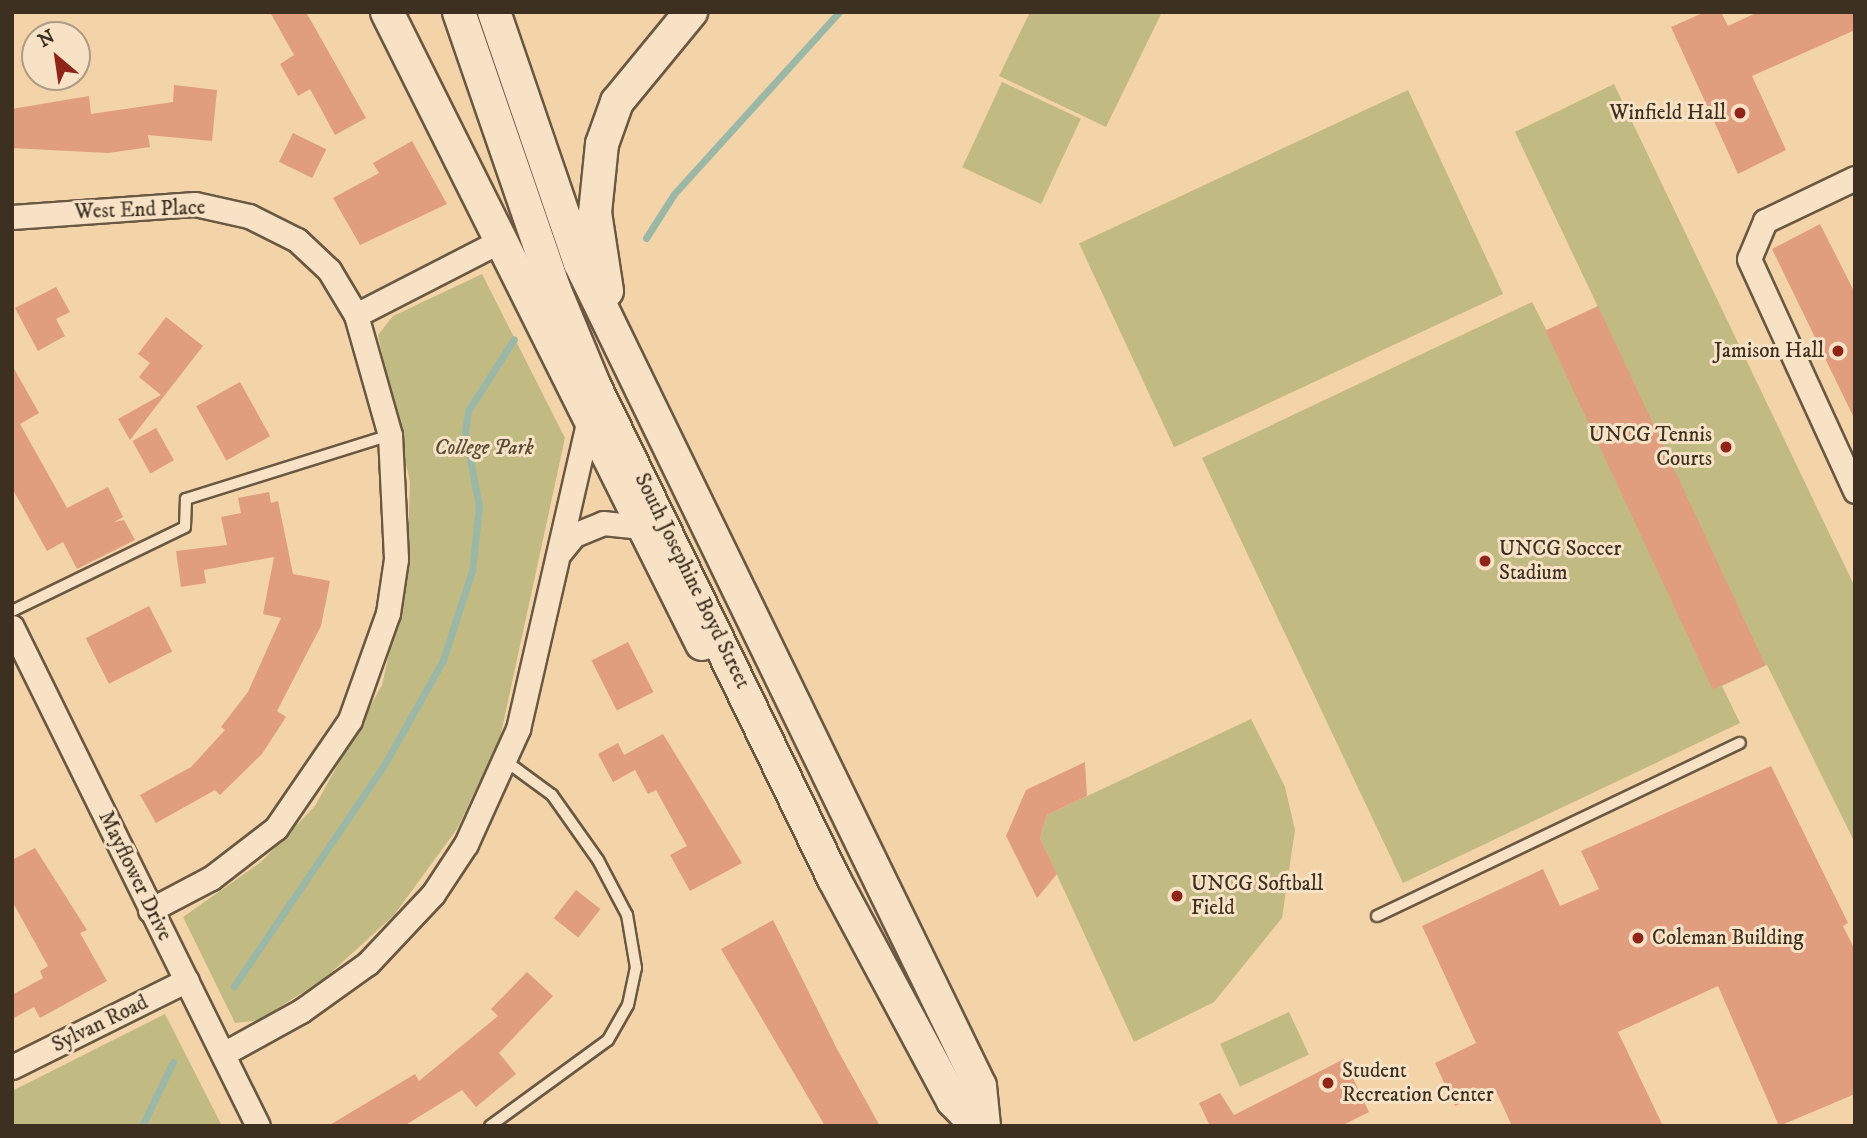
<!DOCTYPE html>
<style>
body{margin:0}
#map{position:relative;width:1867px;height:1138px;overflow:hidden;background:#f3d3a8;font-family:"IM FELL DW Pica",serif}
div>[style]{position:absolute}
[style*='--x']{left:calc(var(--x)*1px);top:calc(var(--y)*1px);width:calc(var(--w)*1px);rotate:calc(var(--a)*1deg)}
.green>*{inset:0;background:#c2ba83;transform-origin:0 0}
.stream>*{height:7px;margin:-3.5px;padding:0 3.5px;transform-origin:3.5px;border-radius:3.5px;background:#9bb8a7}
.building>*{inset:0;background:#e19e7f;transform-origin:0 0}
.roads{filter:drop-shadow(2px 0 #6a5942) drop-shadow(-2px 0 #6a5942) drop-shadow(0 2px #6a5942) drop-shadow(0 -2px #6a5942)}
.service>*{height:10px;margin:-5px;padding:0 5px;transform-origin:5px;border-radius:5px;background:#f7e2c6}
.minor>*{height:23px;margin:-11.5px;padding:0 11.5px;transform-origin:11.5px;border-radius:11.5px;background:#f7e2c6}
.secondary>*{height:32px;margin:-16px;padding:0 16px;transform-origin:16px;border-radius:16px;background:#f7e2c6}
.dots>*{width:19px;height:19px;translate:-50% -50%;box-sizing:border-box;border:4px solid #f7e2c6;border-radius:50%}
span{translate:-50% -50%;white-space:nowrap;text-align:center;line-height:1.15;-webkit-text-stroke:6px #f7e2c6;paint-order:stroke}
.poi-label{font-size:21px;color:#3d3020}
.right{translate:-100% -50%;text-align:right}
.left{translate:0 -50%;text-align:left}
.street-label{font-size:21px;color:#3d3020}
.park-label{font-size:21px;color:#584c34;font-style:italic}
.frame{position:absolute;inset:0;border:14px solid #3d3020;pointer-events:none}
.north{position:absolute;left:21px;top:21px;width:70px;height:70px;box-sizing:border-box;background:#f7e2c6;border:2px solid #ad9b84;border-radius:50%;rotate:331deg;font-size:19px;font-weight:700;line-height:28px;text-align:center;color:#3d3020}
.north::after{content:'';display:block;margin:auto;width:24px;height:32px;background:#8f2418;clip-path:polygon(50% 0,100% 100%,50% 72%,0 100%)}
</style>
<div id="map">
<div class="green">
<i style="clip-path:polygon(1030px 12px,1162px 12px,1106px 127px,999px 76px)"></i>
<i style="left:1002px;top:82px;width:87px;height:94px;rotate:25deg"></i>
<i style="clip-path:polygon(1614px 84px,1855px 587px,1855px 843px,1767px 665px,1722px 686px,1740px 723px,1403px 883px,1202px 458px,1532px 302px,1547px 331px,1598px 307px,1515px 132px)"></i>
<i style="left:1408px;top:90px;width:225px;height:363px;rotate:65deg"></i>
<i style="clip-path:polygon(482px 274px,565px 438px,500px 738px,457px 829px,394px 915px,324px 979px,259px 1020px,235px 1023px,183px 917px,261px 862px,315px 806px,382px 685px,407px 575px,410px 482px,378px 335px,393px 316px)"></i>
<i style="clip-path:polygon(1251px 719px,1285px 787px,1295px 830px,1282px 918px,1214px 1002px,1134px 1042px,1040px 838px,1047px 815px)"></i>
<i style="left:1289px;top:1012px;width:47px;height:76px;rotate:65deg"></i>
<i style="clip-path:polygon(165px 1014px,222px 1126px,13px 1126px,12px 1091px)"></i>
</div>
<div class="stream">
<i style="--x:646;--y:238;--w:52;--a:-57.5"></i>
<i style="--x:674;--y:194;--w:246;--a:-47.8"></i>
<i style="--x:234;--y:986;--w:265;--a:-55.8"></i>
<i style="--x:383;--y:767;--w:123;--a:-60.7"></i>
<i style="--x:443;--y:660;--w:94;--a:-72"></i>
<i style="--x:472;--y:571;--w:64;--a:-83.8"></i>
<i style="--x:479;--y:507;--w:77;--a:-100.4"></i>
<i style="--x:465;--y:431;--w:20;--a:-81"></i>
<i style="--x:468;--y:411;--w:85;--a:-57.4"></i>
<i style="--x:142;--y:1126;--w:71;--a:-64.2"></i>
</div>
<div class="building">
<i style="clip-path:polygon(270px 12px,306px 12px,366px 118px,335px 135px,310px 89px,298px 96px,280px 64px,294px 55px)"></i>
<i style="clip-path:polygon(1705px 12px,1721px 12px,1728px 26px,1758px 12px,1855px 12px,1855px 30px,1752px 76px,1786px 150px,1738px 174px,1671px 27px)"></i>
<i style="clip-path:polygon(174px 85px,217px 90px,212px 141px,148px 135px,150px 147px,108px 153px,12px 148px,12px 109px,89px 96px,91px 114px,173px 102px)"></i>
<i style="left:293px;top:133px;width:37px;height:32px;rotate:26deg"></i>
<i style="clip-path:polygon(412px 141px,447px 204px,360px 245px,333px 198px,379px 173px,373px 163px)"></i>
<i style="clip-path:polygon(1820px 224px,1855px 293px,1855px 420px,1772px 249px)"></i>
<i style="clip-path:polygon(56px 287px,70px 312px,56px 319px,65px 336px,38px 351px,15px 308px)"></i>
<i style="left:1598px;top:306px;width:396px;height:58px;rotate:65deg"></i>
<i style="clip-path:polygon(166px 317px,203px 346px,130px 440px,118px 419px,161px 395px,139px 377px,150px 363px,138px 354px)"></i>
<i style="clip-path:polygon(12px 365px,39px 413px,20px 424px,67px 508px,108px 487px,123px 517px,114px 522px,124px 520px,135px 540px,77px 569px,63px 542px,47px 551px,12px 488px)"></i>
<i style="left:240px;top:382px;width:62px;height:50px;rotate:61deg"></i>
<i style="left:156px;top:428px;width:37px;height:27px;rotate:61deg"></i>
<i style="clip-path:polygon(269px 492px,271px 503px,278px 501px,293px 574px,330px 581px,321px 626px,277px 711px,286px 717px,262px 754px,220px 795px,215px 790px,156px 823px,140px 795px,191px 767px,225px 730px,221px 727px,248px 692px,281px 618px,263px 614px,274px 557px,204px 570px,206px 583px,181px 587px,176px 551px,227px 545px,221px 517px,241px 513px,238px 498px)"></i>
<i style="left:149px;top:606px;width:51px;height:71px;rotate:63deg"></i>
<i style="left:628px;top:642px;width:56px;height:41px;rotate:63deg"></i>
<i style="clip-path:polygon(663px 734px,742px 863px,690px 891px,670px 855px,687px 846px,656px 790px,648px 794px,635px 770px,613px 782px,598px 754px,618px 743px,624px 755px)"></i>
<i style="clip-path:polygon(1085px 762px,1087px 796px,1047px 815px,1040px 838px,1057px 874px,1037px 898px,1006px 836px,1026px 790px)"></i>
<i style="clip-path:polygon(1771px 766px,1848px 923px,1843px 926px,1855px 950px,1855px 1094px,1779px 1126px,1718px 986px,1618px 1032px,1663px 1126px,1512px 1126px,1495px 1089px,1455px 1106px,1435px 1063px,1476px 1043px,1422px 926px,1543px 869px,1560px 906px,1599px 889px,1581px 851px)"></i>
<i style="clip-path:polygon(35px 848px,87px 930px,80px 933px,107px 981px,40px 1018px,34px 1007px,12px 1019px,12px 995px,43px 978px,40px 971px,48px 966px,12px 901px,12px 860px)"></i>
<i style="left:576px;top:890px;width:31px;height:36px;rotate:38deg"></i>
<i style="clip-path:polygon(773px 920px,837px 1049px,880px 1126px,825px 1126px,721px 949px)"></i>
<i style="clip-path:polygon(527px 972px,553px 996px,499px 1053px,516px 1074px,476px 1107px,462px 1090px,404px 1126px,328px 1126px,415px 1074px,419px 1081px,498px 1016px,491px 1009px)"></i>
<i style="clip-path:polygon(1344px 1059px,1369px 1112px,1341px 1126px,1210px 1126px,1199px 1103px,1220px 1093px,1234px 1115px)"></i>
</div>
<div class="roads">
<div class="service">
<i style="--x:12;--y:611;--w:192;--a:-25.9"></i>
<i style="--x:185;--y:527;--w:28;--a:-88"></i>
<i style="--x:186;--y:499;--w:214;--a:-17.4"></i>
<i style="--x:1377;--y:916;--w:402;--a:-25.5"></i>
<i style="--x:490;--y:1126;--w:146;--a:-36.1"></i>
<i style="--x:608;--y:1040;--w:40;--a:-60.3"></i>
<i style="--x:628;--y:1005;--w:38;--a:-78"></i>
<i style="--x:636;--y:968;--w:54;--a:-99.6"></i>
<i style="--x:627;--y:915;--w:62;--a:-117.8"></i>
<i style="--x:598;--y:860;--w:80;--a:-125.3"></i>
<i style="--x:552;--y:795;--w:56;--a:-143.7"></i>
</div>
<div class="minor">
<i style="--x:1855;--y:178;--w:100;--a:154.5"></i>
<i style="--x:1765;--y:221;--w:41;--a:112.8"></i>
<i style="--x:1749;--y:259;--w:255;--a:65.4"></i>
<i style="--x:12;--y:217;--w:183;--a:-4.1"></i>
<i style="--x:195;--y:204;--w:55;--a:12.5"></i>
<i style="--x:249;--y:216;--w:54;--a:26.6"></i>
<i style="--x:297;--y:240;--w:44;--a:43.2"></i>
<i style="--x:329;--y:270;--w:52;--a:59"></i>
<i style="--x:356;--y:315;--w:125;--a:74.2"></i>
<i style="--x:390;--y:435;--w:124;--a:87.2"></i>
<i style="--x:396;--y:559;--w:55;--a:98.4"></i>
<i style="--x:388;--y:613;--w:114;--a:109.6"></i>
<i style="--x:350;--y:720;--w:131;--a:124.4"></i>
<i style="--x:276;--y:828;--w:82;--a:142.4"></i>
<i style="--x:211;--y:878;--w:69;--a:152.3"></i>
<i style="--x:356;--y:315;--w:162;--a:-27.2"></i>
<i style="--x:561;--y:551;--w:21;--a:-51"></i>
<i style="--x:574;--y:535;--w:31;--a:-22"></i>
<i style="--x:603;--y:523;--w:39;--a:6"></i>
<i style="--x:12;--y:627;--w:556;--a:63.76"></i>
<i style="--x:223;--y:1054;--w:89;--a:-28.9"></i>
<i style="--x:301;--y:1011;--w:82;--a:-35.6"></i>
<i style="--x:368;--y:963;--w:95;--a:-46.7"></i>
<i style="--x:433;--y:894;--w:60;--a:-56.6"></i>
<i style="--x:466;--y:844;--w:126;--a:-65.7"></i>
<i style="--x:518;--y:729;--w:314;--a:-77.1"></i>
<i style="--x:12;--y:1067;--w:195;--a:-26.4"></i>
</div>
<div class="secondary">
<i style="--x:387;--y:12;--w:706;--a:63.51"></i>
<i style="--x:459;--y:12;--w:292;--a:71"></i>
<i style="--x:554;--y:288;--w:107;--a:67.5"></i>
<i style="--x:595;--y:387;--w:547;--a:64.09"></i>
<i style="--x:834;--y:879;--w:252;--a:61.8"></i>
<i style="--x:953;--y:1101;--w:35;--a:46"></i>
<i style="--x:494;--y:12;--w:265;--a:71.1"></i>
<i style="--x:580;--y:263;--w:915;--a:64.08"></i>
<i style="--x:980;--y:1086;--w:40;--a:84.3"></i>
<i style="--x:607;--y:291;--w:79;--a:-98.7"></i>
<i style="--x:595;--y:213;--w:69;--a:-84.2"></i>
<i style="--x:602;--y:144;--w:45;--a:-70.3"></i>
<i style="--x:617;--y:102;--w:117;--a:-50.6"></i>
</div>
</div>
<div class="dots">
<i style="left:1740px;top:113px;background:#8f2418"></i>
<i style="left:1838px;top:351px;background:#8f2418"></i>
<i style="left:1726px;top:447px;background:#8f2418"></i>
<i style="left:1485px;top:561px;background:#8f2418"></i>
<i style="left:1177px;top:896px;background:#8f2418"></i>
<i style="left:1638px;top:938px;background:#8f2418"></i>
<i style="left:1328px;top:1083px;background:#8f2418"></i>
</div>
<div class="poi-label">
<span class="right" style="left:1726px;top:113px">Winfield Hall</span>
<span class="right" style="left:1824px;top:351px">Jamison Hall</span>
<span class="right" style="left:1712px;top:447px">UNCG Tennis<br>Courts</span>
<span class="left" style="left:1499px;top:561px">UNCG Soccer<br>Stadium</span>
<span class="left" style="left:1191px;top:896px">UNCG Softball<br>Field</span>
<span class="left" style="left:1652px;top:938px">Coleman Building</span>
<span class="left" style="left:1342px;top:1083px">Student<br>Recreation Center</span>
</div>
<div class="street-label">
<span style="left:140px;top:210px;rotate:-2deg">West End Place</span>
<span style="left:692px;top:581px;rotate:64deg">South Josephine Boyd Street</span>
<span style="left:135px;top:876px;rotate:64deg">Mayflower Drive</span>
<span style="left:100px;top:1024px;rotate:-26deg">Sylvan Road</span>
</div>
<div class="park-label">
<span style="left:484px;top:448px">College Park</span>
</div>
<div class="frame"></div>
<div class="north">N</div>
</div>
